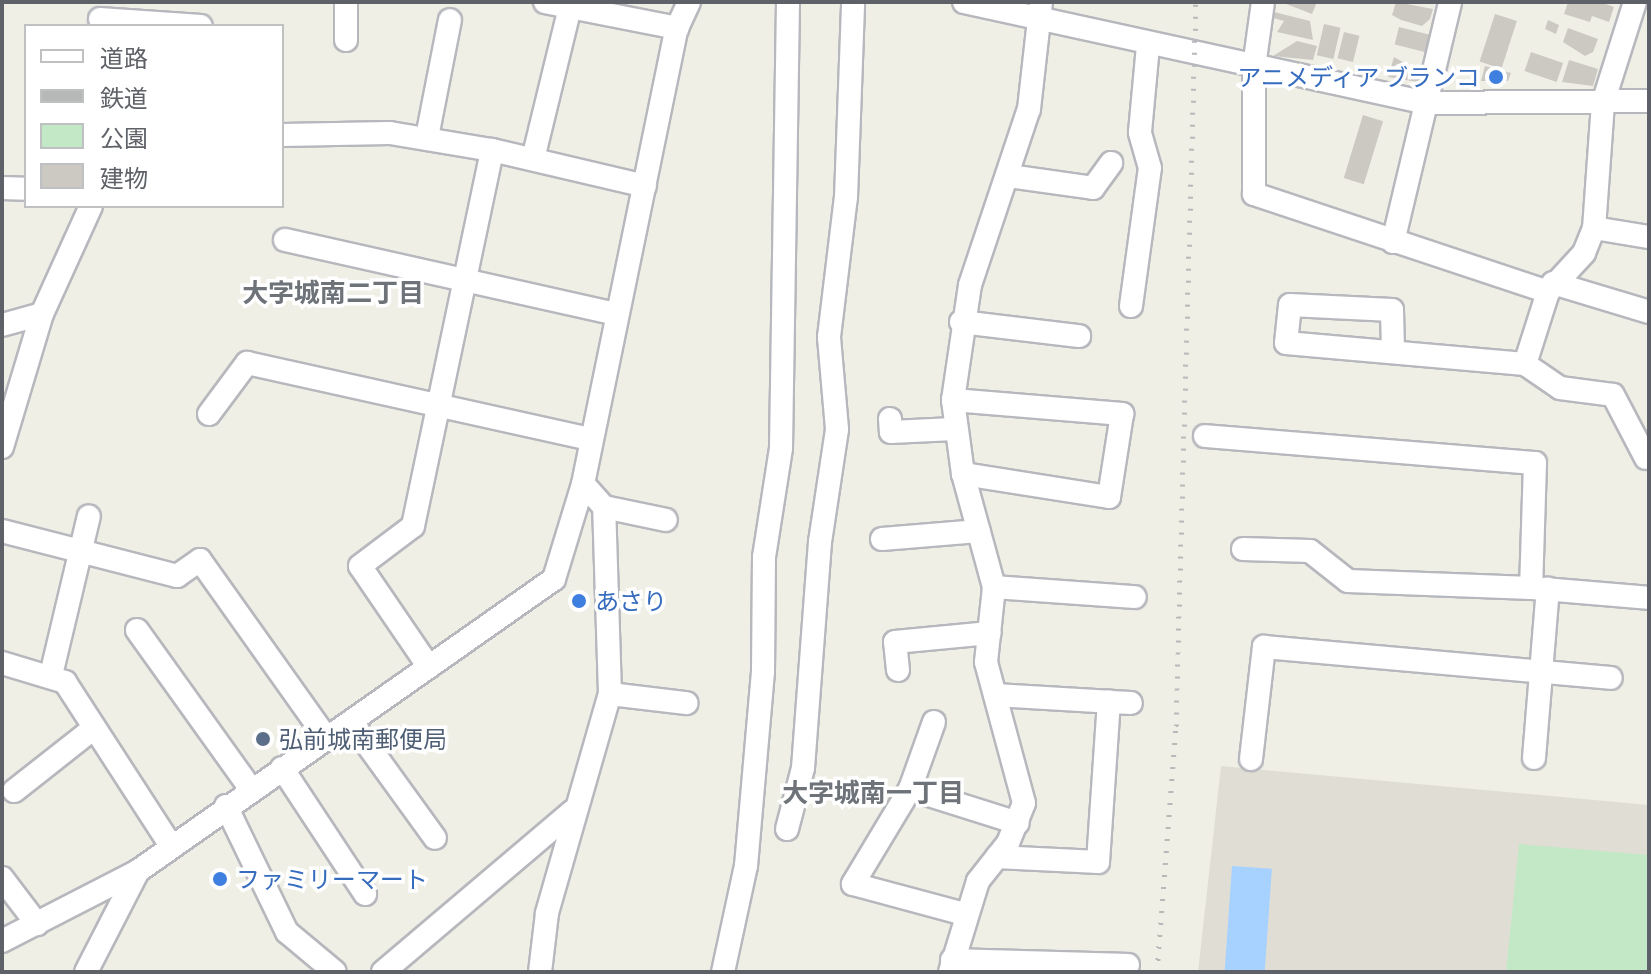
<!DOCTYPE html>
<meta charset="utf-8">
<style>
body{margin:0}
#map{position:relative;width:1651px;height:974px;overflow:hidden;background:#f0efe6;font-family:Barlow,"Noto Sans JP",sans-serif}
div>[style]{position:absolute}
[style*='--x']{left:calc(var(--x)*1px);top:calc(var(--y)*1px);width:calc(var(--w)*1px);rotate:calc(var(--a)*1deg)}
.education>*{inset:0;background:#e0ded4}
.green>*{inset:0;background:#c2e8c6}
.water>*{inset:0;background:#a7d1ff;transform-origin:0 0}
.building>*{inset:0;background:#ccc9c3;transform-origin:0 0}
.roads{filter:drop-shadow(2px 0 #b6b8bd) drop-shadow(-2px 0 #b6b8bd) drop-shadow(0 2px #b6b8bd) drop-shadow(0 -2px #b6b8bd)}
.minor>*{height:22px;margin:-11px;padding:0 11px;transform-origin:11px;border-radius:11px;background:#fff}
.rail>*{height:5px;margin-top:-2.5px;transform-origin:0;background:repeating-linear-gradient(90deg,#b7b8b8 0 2px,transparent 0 12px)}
.dots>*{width:22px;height:22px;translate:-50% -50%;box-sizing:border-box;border:4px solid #fff;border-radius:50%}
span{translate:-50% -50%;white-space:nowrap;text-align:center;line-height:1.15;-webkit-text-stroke:7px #fff;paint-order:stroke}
.shop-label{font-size:24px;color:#366cbe}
.right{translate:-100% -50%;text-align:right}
.left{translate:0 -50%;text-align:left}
.service-label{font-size:24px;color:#4e5e75}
.neighbourhood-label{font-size:26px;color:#6e7379;font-weight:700}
.frame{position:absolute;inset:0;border:4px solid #5e6167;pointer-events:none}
.legend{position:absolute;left:24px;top:24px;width:260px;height:184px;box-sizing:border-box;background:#fff;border:2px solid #bfc0c2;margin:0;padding:10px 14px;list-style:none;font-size:24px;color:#5e6167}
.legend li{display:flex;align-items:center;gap:16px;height:40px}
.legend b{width:40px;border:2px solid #bfc0c2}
</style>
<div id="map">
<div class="education">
<i style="clip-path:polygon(1221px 766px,1649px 805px,1649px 972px,1198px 972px)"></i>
</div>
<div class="green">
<i style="clip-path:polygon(1519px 844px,1649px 855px,1649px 972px,1506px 972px)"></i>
</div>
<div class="water">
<i style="left:1232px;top:866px;width:40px;height:107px;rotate:4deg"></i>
</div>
<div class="building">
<i style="clip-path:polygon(1281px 2px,1317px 2px,1312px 14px)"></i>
<i style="clip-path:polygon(1396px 2px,1433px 9px,1430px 19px,1422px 26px,1401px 20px,1392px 15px)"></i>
<i style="clip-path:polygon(1568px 2px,1600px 2px,1614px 7px,1609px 22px,1592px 16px,1590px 22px,1564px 14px)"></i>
<i style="clip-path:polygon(1274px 12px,1310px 21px,1313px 40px,1277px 32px,1284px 21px,1273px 18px)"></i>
<i style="left:1495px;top:14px;width:23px;height:50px;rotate:18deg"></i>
<i style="clip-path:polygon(1548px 20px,1559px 25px,1556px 34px,1545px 29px)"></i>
<i style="left:1324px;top:24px;width:17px;height:32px;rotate:13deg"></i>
<i style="left:1399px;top:27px;width:32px;height:18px;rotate:14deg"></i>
<i style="clip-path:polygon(1568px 28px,1598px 39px,1593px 52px,1585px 56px,1563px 42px)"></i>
<i style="left:1344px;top:32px;width:16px;height:27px;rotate:14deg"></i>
<i style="clip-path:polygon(1297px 41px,1317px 46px,1313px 60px,1273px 56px)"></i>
<i style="left:1531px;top:52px;width:34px;height:20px;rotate:19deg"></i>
<i style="clip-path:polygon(1394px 57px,1415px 69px,1424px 64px,1418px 82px,1388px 77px)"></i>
<i style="clip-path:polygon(1569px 60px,1598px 69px,1593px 86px,1562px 82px)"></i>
<i style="clip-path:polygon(1485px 66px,1511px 73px,1508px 81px,1481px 81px)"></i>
<i style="left:1363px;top:115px;width:21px;height:66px;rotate:17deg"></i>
</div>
<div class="roads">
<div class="minor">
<i style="--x:346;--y:2;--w:38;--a:90"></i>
<i style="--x:545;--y:2;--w:135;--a:11.1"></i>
<i style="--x:964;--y:2;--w:475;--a:12.3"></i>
<i style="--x:1428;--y:103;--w:221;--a:-0.5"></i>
<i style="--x:1263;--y:2;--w:66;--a:97.9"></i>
<i style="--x:1254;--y:67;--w:127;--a:90"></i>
<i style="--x:1254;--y:194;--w:310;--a:18.4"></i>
<i style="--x:1635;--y:2;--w:106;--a:107.6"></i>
<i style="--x:1603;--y:103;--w:125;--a:94.1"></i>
<i style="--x:1594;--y:228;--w:27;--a:112"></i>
<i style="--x:1584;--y:253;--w:53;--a:132.7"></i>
<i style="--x:1548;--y:292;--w:76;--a:107.7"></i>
<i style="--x:1525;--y:364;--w:42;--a:34.4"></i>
<i style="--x:1560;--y:388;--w:53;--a:7.5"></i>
<i style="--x:1613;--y:395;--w:71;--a:62.4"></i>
<i style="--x:100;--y:19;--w:101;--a:4"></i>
<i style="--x:282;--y:135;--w:108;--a:-1.1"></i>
<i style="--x:390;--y:133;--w:103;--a:9.5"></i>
<i style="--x:427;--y:137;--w:119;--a:-78.9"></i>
<i style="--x:533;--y:159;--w:156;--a:-76.3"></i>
<i style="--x:1009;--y:176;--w:85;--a:8.1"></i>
<i style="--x:1093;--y:188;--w:31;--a:-54"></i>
<i style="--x:2;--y:188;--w:24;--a:2"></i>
<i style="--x:1594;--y:228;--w:56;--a:9.3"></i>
<i style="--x:285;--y:240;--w:338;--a:12.6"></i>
<i style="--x:1393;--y:242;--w:247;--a:-76.6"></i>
<i style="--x:1553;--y:283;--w:100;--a:16.8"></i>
<i style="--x:1131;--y:306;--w:139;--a:-82.2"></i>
<i style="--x:1150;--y:168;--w:37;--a:-106"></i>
<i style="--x:1140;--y:132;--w:86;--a:-84.7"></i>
<i style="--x:961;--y:322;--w:119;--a:6.8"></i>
<i style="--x:2;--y:325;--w:41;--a:-15.4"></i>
<i style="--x:1393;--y:351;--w:41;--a:-91.4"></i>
<i style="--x:1392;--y:310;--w:102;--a:-177.2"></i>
<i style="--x:1290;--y:305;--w:38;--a:96"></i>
<i style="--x:1286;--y:343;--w:240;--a:5"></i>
<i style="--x:953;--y:400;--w:170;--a:4.7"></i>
<i style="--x:1122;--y:414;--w:84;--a:98.9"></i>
<i style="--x:1109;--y:497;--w:148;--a:-171"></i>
<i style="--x:209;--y:414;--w:64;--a:-53.3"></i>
<i style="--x:247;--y:363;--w:350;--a:12.5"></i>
<i style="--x:890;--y:419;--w:13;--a:86"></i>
<i style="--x:891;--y:432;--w:63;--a:-2.7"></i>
<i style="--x:1205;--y:436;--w:331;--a:4.7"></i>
<i style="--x:1535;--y:463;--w:125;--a:91.8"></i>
<i style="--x:1531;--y:588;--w:118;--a:4.8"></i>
<i style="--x:2;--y:447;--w:139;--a:-73.3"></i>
<i style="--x:42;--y:314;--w:119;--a:-65.6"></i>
<i style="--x:604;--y:507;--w:63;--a:11.8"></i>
<i style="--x:2;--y:531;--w:181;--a:14.4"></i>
<i style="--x:177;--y:576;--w:28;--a:-35"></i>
<i style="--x:200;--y:560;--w:219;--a:54.6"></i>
<i style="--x:882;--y:539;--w:97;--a:-4.7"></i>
<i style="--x:1243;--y:549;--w:67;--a:1.7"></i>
<i style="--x:1310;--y:551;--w:48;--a:38.3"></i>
<i style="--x:1348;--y:581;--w:183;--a:2.2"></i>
<i style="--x:994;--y:587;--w:141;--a:4.1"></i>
<i style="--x:137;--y:630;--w:194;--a:54.4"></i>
<i style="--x:2;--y:663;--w:66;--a:16.8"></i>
<i style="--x:65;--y:682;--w:193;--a:57.1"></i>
<i style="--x:429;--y:667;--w:122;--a:-124.3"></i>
<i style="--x:360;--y:566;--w:66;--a:-37"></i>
<i style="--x:413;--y:526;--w:384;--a:-78.1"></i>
<i style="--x:492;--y:150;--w:157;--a:13.2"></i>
<i style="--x:898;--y:670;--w:28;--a:-96"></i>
<i style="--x:895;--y:642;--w:95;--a:-5.4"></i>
<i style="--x:51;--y:675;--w:163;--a:-76.6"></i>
<i style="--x:610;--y:694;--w:77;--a:6.8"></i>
<i style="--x:995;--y:695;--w:136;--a:3.4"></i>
<i style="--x:351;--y:722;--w:143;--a:54.1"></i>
<i style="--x:934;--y:722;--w:71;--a:109.7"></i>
<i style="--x:910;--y:789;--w:111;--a:121"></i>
<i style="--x:853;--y:884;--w:115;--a:15.1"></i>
<i style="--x:1534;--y:758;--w:170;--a:-85.3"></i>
<i style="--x:1251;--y:759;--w:113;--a:-83.4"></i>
<i style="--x:1264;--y:647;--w:348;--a:5.1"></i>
<i style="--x:282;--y:768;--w:151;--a:56.6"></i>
<i style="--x:910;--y:789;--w:113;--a:17.5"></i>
<i style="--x:14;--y:791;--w:102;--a:-38.2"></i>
<i style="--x:226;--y:806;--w:140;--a:64.2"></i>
<i style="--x:287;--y:932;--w:62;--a:39.8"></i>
<i style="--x:787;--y:829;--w:63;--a:-75.3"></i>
<i style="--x:803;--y:768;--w:227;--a:-85.7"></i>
<i style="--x:820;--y:542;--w:114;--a:-81.4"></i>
<i style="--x:837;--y:429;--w:92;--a:-95"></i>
<i style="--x:829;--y:337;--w:141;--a:-83.1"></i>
<i style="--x:846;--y:197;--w:195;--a:-87.9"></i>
<i style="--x:997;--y:857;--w:101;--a:2.8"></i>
<i style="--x:1098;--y:862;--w:161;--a:-86.1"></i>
<i style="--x:2;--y:878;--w:58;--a:52.7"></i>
<i style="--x:2;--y:941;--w:153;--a:-27.2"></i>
<i style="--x:952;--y:960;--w:176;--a:1.6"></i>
<i style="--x:86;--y:972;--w:114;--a:-62.8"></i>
<i style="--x:138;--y:871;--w:508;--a:-35.07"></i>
<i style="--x:554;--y:579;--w:99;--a:-73"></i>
<i style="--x:583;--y:484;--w:466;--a:-78.4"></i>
<i style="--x:677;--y:28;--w:29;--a:-65"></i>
<i style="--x:383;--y:972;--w:249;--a:-40.3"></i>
<i style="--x:540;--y:972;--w:59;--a:-83.2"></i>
<i style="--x:547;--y:913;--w:228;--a:-74"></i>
<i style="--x:610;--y:694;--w:187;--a:-91.8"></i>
<i style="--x:604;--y:507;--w:31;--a:-132"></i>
<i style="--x:723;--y:972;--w:108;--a:-77.8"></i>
<i style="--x:746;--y:866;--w:195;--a:-85"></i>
<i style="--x:763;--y:672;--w:115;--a:-89.5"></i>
<i style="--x:764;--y:557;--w:110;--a:-81.1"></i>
<i style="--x:781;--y:448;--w:446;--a:-89.1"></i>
<i style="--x:950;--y:972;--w:95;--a:-72.9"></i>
<i style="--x:978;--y:881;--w:48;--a:-51.7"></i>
<i style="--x:1008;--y:843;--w:43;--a:-68.2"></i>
<i style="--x:1024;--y:803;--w:146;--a:-105.1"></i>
<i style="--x:986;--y:662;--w:75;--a:-83.9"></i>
<i style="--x:994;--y:587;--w:117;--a:-105.3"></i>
<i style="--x:963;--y:474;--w:75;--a:-97.7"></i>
<i style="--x:953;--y:400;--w:116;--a:-81.6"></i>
<i style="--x:970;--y:285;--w:186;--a:-71.5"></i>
<i style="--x:1029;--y:109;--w:108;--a:-83.6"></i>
</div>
</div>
<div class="rail">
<i style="--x:1157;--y:972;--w:247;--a:-85.6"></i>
<i style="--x:1176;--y:726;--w:724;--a:-88.42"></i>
</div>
<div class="dots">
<i style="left:1496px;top:77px;background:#3f7fe0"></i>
<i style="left:579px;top:601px;background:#3f7fe0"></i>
<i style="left:263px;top:739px;background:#5c6f8a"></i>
<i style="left:220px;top:879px;background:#3f7fe0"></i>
</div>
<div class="shop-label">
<span class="right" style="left:1480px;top:77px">アニメディア ブランコ</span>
<span class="left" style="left:595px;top:601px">あさり</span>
<span class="left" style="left:236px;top:879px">ファミリーマート</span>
</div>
<div class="service-label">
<span class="left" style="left:279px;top:739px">弘前城南郵便局</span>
</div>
<div class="neighbourhood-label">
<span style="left:333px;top:292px">大字城南二丁目</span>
<span style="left:873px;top:792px">大字城南一丁目</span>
</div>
<div class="frame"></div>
<ul class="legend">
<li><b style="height:10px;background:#fff"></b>道路</li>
<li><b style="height:10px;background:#b7b8b8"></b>鉄道</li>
<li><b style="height:22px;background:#c2e8c6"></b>公園</li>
<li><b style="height:22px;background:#ccc9c3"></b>建物</li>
</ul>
</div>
